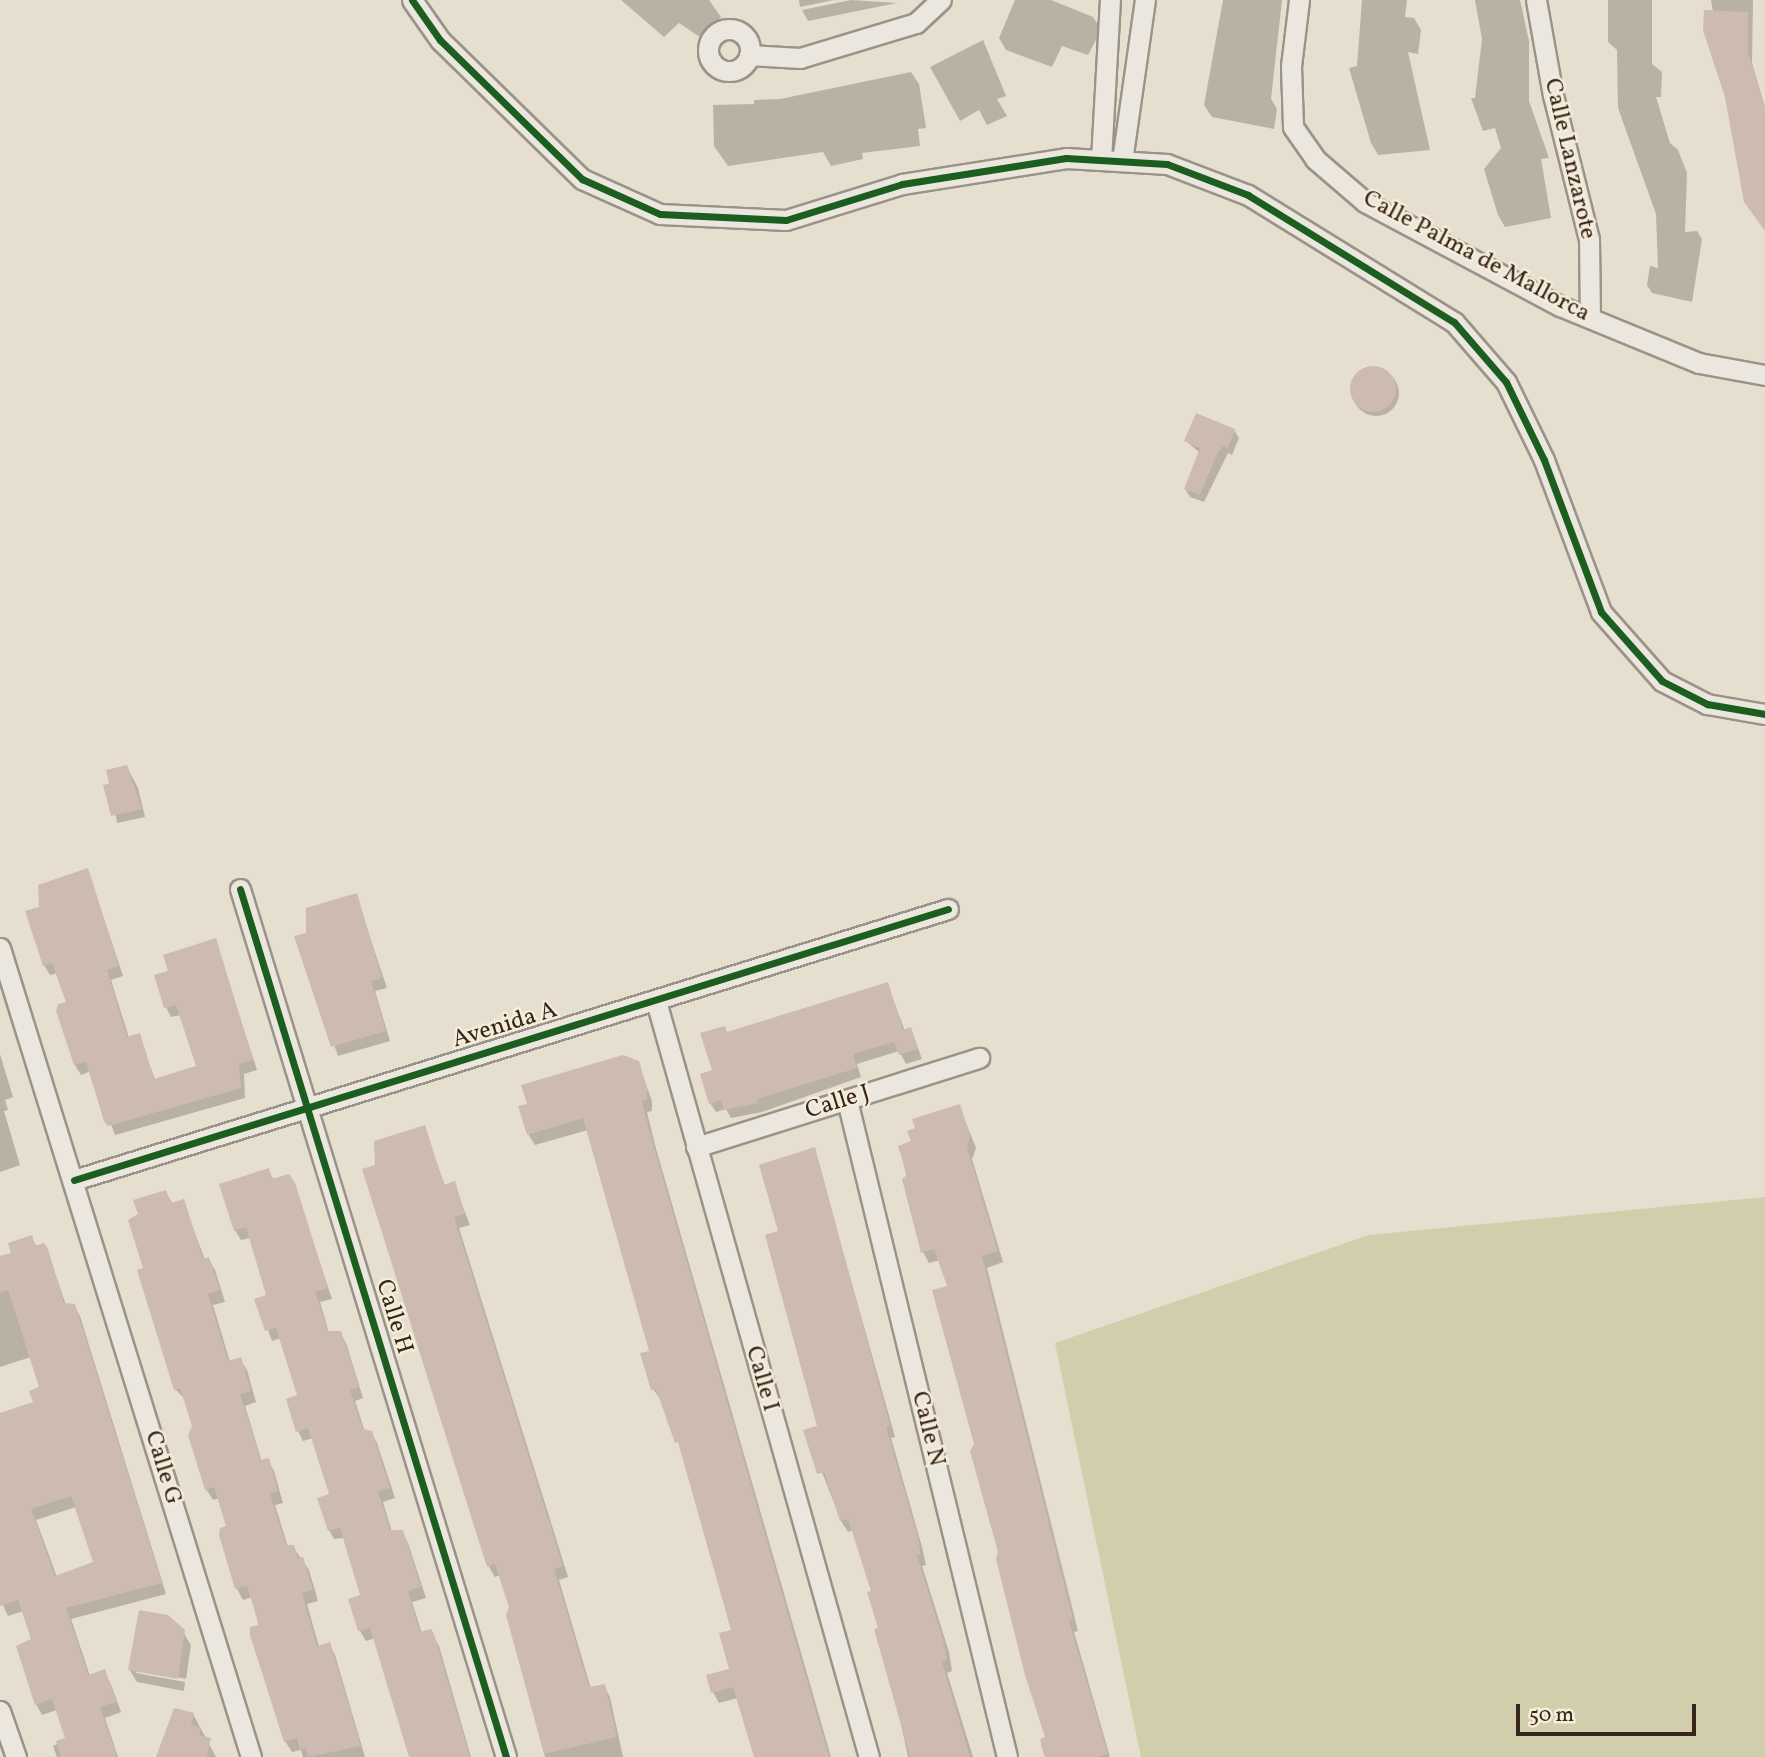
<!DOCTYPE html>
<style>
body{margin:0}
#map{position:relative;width:1765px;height:1757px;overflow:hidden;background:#e6dece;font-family:Vollkorn,serif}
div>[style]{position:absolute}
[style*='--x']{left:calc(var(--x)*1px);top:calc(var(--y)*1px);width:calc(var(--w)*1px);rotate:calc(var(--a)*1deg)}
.green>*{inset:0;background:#d1ceac}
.shadow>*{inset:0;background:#0003}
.round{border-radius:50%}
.building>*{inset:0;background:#cdbab0}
.roads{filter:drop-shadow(2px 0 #9a9388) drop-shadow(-2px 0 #9a9388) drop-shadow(0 2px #9a9388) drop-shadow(0 -2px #9a9388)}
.street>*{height:19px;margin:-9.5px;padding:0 9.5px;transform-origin:9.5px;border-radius:9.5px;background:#ebe7df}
.street>.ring{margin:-9.5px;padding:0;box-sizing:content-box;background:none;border:19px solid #ebe7df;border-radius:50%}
.cycleway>*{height:7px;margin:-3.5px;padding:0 3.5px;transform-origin:3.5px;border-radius:3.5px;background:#1b5e20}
span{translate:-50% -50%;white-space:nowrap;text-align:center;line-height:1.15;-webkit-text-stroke:5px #f5ecd9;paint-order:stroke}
.street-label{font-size:24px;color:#37251b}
.scale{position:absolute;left:1516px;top:1704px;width:180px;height:32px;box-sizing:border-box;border:4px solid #37251b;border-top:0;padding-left:9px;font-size:21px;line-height:24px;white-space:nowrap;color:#37251b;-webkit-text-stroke:5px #f5ecd9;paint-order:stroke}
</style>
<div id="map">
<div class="green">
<i style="clip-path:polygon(1765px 1197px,1765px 1757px,1141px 1757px,1055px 1343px,1369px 1235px)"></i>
</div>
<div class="shadow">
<i style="clip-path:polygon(621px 0,709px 0,721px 17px,703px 39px,679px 23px,664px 37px)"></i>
<i style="clip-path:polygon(799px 0,834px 0,800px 7px)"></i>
<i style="clip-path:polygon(851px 0,897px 3px,808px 21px,802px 10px)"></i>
<i style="clip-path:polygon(1015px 0,1051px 0,1093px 17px,1101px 30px,1088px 55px,1062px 46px,1052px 67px,1006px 50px,999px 38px)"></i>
<i style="clip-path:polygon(1223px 0,1282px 0,1271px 99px,1277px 109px,1274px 129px,1212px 117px,1204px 105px)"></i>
<i style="clip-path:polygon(1362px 0,1407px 0,1405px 17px,1414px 18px,1421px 30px,1418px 54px,1408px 52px,1430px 150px,1378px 155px,1371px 143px,1349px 68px,1357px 66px)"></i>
<i style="clip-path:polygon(1475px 0,1520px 0,1529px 41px,1529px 101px,1549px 158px,1541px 159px,1551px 218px,1505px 227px,1498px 215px,1484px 169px,1501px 148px,1495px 128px,1483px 131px,1471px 98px,1475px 98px,1482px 39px)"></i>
<i style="clip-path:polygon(1608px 0,1652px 0,1652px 64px,1662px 72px,1661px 97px,1656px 97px,1670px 143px,1678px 150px,1687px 173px,1685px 232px,1697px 231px,1702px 239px,1692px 302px,1652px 293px,1647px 285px,1650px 266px,1658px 268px,1656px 214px,1618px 108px,1617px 50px,1608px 42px)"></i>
<i style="clip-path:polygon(1711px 0,1753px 0,1752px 63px,1765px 107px,1765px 231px,1727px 96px)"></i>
<i style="clip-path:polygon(983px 40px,1006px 96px,997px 99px,1007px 116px,987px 125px,979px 110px,960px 121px,930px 67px)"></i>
<i style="clip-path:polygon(911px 72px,919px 84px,926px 128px,918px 129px,920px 146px,862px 153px,863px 159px,831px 166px,823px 152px,728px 166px,714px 146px,713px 105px,754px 104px,754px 100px,780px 99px)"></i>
<i class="round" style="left:1353px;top:370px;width:46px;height:46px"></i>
<i style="clip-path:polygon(1234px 430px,1239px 438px,1232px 455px,1228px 453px,1204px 502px,1190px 497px,1185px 489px,1200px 453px,1186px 441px)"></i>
<i style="clip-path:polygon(127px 767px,138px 788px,145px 817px,117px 823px,111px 785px)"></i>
<i style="clip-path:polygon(88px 871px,123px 976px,111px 980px,129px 1038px,139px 1035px,155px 1080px,198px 1067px,181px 1015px,171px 1017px,166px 1007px,170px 972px,215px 941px,257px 1070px,244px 1074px,245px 1098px,115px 1135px,91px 1071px,81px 1075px,75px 1065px,60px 1005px,68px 1003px,57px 973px,50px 975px,44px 965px,40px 909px)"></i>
<i style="clip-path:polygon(356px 896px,387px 988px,375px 991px,390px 1041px,338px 1056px,296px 938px,308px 934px)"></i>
<i style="clip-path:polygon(887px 984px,905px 1031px,911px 1029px,922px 1059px,906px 1064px,899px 1051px,857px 1064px,861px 1077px,762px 1112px,731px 1118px,726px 1109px,716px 1112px,710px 1103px,714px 1072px,727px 1034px)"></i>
<i style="clip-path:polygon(0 1054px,13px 1097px,5px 1100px,8px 1110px,4px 1111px,20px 1165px,0 1172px)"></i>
<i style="clip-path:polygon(638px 1063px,652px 1101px,652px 1111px,647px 1112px,655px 1145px,831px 1757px,755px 1757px,738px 1698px,719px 1703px,713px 1692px,731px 1670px,733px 1631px,683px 1453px,661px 1400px,653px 1389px,652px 1352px,588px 1130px,535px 1145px,528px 1134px)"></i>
<i style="clip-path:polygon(959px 1106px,976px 1148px,972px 1159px,1003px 1262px,987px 1268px,1078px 1631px,1074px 1632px,1110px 1757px,1045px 1757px,1041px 1745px,1047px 1737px,975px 1444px,949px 1287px,940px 1260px,929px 1263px,923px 1252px,900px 1147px,913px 1143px)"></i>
<i style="clip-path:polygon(424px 1127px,445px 1186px,454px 1184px,470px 1225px,459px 1228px,568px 1577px,559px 1580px,591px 1689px,604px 1686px,610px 1697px,623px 1757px,545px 1757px,508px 1615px,511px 1607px,500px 1575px,495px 1577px,489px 1567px,365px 1170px,376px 1166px)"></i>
<i style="clip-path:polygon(814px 1149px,895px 1437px,891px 1438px,922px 1547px,926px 1565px,922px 1566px,949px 1652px,952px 1671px,947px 1673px,973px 1757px,908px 1757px,873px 1592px,853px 1530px,848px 1532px,841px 1521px,806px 1431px,819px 1427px,780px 1233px)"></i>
<i style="clip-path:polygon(268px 1170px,274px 1180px,294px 1186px,332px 1299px,320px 1302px,329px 1333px,340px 1333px,346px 1343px,363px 1398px,355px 1401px,365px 1432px,371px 1432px,377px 1443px,395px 1498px,383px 1502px,392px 1532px,402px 1532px,408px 1543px,426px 1598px,412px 1602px,422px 1634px,430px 1631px,439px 1646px,471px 1757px,411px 1757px,375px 1638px,366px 1641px,360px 1631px,350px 1600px,362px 1596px,344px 1538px,334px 1539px,328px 1528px,331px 1496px,313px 1438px,303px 1441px,298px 1431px,299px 1396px,281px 1338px,272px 1341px,257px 1300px,268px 1296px,250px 1238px,241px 1240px,235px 1230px)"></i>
<i style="clip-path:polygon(166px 1192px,173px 1205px,183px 1201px,205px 1260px,208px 1259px,215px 1270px,225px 1302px,213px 1305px,230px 1362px,240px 1359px,247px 1370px,256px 1402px,245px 1406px,262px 1462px,268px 1460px,274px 1471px,283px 1503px,275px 1505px,288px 1547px,293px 1547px,309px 1570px,318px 1601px,307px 1604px,319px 1647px,329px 1644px,335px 1655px,365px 1757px,303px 1757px,301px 1750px,292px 1752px,285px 1741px,252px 1597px,243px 1600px,237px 1589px,221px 1535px,228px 1527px,220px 1498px,213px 1500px,206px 1489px,194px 1426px,185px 1399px,175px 1389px,145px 1269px)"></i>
<i style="clip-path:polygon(evenodd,31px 1237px,37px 1247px,47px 1250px,66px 1305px,74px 1305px,80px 1316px,166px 1594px,71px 1619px,90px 1676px,104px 1671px,110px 1682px,121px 1712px,105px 1718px,118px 1757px,57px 1757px,53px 1746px,67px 1739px,57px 1710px,42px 1715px,36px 1704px,33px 1640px,23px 1611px,8px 1616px,0 1599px,0 1414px,35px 1403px,41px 1389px,31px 1357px,0 1367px,0 1258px,13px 1254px,31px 1237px,76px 1507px,95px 1563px,57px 1577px,36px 1520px,76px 1507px)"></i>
<i style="clip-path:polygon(183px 1632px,191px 1645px,186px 1679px,136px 1669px,136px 1673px,185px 1682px,184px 1691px,137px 1682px,129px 1669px)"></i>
<i style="clip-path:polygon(193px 1714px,216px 1757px,159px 1757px)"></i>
</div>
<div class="building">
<i style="clip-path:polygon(1704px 10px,1748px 12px,1748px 52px,1765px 108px,1765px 231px,1744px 202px,1725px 97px,1703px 30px)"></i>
<i class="round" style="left:1350px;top:366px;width:46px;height:46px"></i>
<i style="clip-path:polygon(1196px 413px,1235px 429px,1228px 448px,1223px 446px,1217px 454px,1200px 495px,1184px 489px,1200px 448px,1184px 441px)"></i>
<i style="clip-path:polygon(127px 765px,142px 809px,111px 816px,103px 785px,109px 784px,106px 770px)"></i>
<i style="clip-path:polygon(88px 868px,119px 966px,107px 970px,127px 1037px,140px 1033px,154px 1079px,196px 1066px,176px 1005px,164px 1008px,154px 975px,168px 971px,163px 955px,216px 938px,253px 1060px,239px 1064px,241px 1088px,108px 1126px,104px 1121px,86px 1062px,74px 1065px,56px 1011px,58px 1004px,66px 1002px,52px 963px,43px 966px,25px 911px,39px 907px,38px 885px)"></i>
<i style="clip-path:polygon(357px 893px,382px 978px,371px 981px,386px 1031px,331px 1047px,294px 936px,306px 933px,306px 908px)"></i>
<i style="clip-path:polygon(888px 982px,903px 1030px,911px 1027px,918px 1049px,899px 1055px,894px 1042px,853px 1054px,857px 1068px,757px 1099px,758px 1103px,724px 1110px,721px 1100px,709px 1104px,700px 1074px,712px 1070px,700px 1033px,725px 1026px,727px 1032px)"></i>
<i style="clip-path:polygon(623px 1055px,639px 1061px,647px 1088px,647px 1100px,642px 1101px,650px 1133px,829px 1757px,754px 1757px,733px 1687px,711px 1693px,706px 1675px,729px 1669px,719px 1633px,731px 1630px,678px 1442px,675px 1443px,656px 1389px,651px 1390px,640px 1353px,649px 1351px,583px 1118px,527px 1135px,518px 1106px,527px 1104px,521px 1085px)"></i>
<i style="clip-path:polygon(960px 1104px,970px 1136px,967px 1147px,998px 1251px,982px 1256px,1073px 1619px,1069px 1621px,1108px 1754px,1097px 1757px,1045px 1757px,1040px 1739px,1045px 1737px,1025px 1675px,996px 1559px,998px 1552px,970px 1451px,974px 1444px,932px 1290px,947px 1286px,934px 1249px,921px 1253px,902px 1179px,907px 1175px,898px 1146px,911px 1141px,907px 1131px,915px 1128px,912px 1119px)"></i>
<i style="clip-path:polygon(425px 1125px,444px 1185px,455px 1181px,465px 1214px,454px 1217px,563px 1566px,554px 1569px,589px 1687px,605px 1684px,617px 1737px,544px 1754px,506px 1615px,509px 1607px,495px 1564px,487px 1567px,362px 1169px,375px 1165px,374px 1141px)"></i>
<i style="clip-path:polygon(815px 1147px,890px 1426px,886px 1427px,917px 1534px,921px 1554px,917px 1555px,943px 1640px,947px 1660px,942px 1662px,970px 1757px,910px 1757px,874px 1629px,878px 1628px,867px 1592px,871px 1591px,848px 1519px,840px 1521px,824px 1472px,817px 1474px,803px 1430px,817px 1426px,765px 1235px,778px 1231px,759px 1165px)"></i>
<i style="clip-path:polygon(269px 1168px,272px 1179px,289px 1174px,295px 1183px,328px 1288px,315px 1292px,328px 1331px,341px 1331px,359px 1387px,350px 1390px,363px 1429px,372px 1431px,390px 1488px,378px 1491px,390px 1530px,403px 1530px,421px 1587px,408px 1591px,420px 1632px,431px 1629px,434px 1634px,470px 1757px,409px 1757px,370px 1628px,358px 1631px,348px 1599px,360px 1595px,340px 1528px,328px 1531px,317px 1498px,329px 1494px,308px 1428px,296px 1432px,286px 1399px,297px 1395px,276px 1328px,265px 1331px,254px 1299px,266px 1295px,246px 1227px,234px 1231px,219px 1184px)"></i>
<i style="clip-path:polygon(166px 1190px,171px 1203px,184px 1199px,203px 1259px,209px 1257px,220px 1290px,208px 1294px,228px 1361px,241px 1357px,251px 1391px,240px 1394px,261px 1460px,269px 1458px,278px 1491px,270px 1494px,286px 1545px,294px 1545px,298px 1558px,303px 1557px,313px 1590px,302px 1593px,317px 1646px,330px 1642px,361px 1746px,308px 1757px,306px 1748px,300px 1750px,297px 1738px,284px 1742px,250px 1635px,250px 1627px,259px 1625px,247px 1586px,235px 1589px,219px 1535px,220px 1528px,226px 1526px,214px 1487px,205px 1490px,188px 1435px,192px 1426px,180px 1388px,174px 1390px,137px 1270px,143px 1268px,128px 1220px,138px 1214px,133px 1200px)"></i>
<i style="clip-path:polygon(evenodd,32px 1235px,35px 1246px,44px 1243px,48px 1249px,64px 1303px,75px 1304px,162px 1583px,66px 1608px,88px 1675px,105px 1669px,116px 1702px,100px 1707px,117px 1757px,61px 1757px,56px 1741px,65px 1738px,52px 1699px,35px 1705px,16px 1646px,31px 1639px,18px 1600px,0 1606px,0 1413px,33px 1402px,29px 1391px,39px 1387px,8px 1290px,0 1293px,0 1256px,11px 1253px,8px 1243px,32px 1235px,71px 1496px,93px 1562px,55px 1576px,31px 1509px,71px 1496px)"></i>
<i style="clip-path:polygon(139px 1610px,168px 1615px,185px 1630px,178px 1679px,128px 1670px)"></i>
<i style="clip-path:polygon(174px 1708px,194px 1713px,191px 1725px,201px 1728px,199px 1735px,211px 1738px,207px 1757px,156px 1757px)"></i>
</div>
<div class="roads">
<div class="street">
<i style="--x:412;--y:0;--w:49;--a:55"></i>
<i style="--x:440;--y:40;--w:199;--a:44.4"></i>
<i style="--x:582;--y:179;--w:85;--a:24.2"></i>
<i style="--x:660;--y:214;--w:126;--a:2.7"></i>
<i style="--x:786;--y:220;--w:121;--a:-17.2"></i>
<i style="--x:902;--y:184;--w:166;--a:-9"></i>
<i style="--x:1066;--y:158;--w:101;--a:3.4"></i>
<i style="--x:1167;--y:164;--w:87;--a:20.9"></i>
<i style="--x:1248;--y:195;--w:242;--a:31.7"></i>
<i style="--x:1454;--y:322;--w:79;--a:49.1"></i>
<i style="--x:1506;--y:382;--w:87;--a:64"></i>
<i style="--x:1544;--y:460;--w:162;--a:69.4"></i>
<i style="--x:1601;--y:612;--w:92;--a:48.5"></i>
<i style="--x:1662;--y:681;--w:51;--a:27.1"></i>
<i style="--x:1707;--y:704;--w:59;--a:9.8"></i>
<i style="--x:1299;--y:0;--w:66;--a:96.9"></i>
<i style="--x:1291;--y:66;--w:61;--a:88.1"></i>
<i style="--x:1293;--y:127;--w:39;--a:55"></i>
<i style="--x:1315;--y:159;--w:66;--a:40.7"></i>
<i style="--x:1365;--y:202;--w:221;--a:28.1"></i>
<i style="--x:1560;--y:306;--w:150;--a:22.3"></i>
<i style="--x:1699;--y:363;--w:67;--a:10.3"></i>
<i style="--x:1536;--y:0;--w:97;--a:79.9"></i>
<i style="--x:1553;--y:95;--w:148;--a:76"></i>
<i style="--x:1589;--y:239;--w:79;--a:89.3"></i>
<i class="ring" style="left:708px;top:29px;width:23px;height:23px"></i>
<i style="--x:749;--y:55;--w:51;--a:3.4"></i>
<i style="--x:800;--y:58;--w:121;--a:-16.8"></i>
<i style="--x:916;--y:23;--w:34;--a:-43"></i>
<i style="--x:1101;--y:160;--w:160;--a:-86.8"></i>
<i style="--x:1122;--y:161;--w:163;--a:-81.9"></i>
<i style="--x:240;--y:889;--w:908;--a:72.96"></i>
<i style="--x:0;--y:948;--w:847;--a:72.76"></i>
<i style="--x:656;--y:1001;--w:785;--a:74.27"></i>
<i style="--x:847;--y:1100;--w:676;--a:76.31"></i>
<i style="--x:696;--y:1147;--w:297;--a:-17.5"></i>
<i style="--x:74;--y:1180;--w:915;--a:-17.23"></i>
<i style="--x:0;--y:1711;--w:49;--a:70.8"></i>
</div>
</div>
<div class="cycleway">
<i style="--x:412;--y:0;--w:49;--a:55"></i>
<i style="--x:440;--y:40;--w:199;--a:44.4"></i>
<i style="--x:582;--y:179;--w:85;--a:24.2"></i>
<i style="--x:660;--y:214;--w:126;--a:2.7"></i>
<i style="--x:786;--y:220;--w:121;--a:-17.2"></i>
<i style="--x:902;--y:184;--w:166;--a:-9"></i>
<i style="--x:1066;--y:158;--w:101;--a:3.4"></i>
<i style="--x:1167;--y:164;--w:87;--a:20.9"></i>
<i style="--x:1248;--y:195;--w:242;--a:31.7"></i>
<i style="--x:1454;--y:322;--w:79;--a:49.1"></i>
<i style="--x:1506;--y:382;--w:87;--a:64"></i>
<i style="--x:1544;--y:460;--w:162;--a:69.4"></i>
<i style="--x:1601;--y:612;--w:92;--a:48.5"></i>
<i style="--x:1662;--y:681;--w:51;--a:27.1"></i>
<i style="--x:1707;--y:704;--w:59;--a:9.8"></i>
<i style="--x:240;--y:889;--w:908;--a:72.96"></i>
<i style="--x:74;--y:1180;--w:915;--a:-17.23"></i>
</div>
<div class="street-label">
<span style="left:1569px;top:159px;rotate:77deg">Calle Lanzarote</span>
<span style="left:1476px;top:257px;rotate:28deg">Calle Palma de Mallorca</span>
<span style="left:505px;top:1026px;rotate:-17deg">Avenida A</span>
<span style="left:838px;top:1103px;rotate:-17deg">Calle J</span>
<span style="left:393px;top:1317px;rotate:73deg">Calle H</span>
<span style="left:761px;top:1379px;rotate:74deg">Calle I</span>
<span style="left:927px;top:1429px;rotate:76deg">Calle N</span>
<span style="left:162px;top:1468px;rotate:73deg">Calle G</span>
</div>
<div class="scale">50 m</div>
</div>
